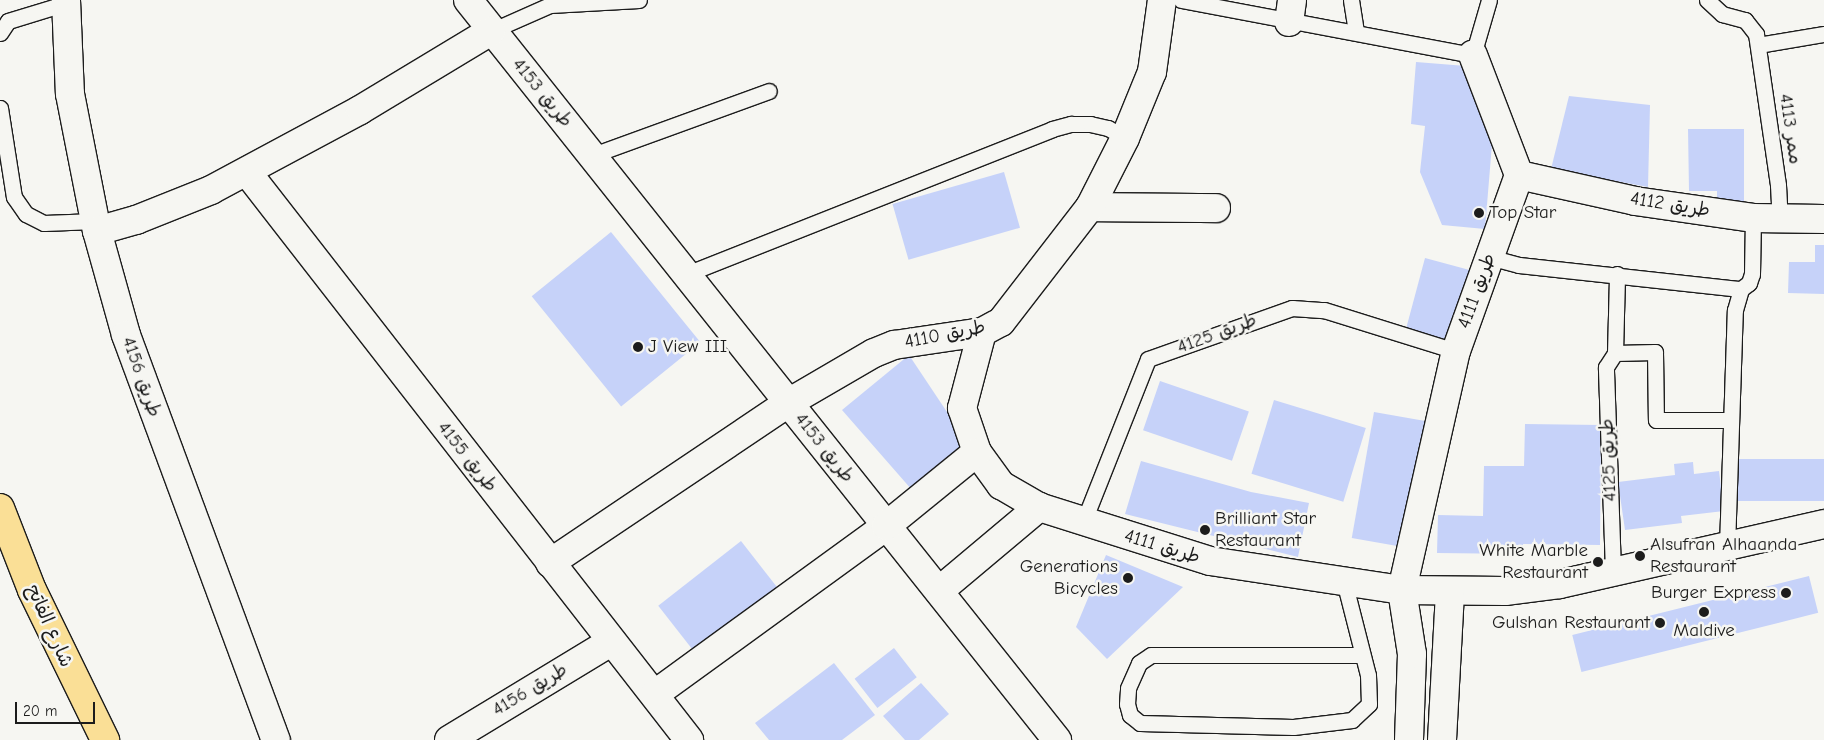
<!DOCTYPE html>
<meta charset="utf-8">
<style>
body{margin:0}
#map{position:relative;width:1824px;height:740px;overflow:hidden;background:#f6f6f2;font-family:"Comic Neue","Playpen Sans Arabic",sans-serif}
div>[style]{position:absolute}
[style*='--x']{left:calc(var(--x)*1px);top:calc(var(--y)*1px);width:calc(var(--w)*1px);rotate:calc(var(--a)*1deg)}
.building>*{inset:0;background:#c6d2f9;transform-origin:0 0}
.roads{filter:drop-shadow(1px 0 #1c1c1c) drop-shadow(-1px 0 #1c1c1c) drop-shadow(0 1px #1c1c1c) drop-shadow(0 -1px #1c1c1c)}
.lane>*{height:15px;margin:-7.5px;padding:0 7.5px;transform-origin:7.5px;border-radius:7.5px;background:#f6f6f2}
.street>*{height:28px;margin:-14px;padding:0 14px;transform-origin:14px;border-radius:14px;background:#f6f6f2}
.primary>*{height:28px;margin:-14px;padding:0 14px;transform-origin:14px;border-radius:14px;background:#fadf96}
.dots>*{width:14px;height:14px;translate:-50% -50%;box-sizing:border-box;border:2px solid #f6f6f2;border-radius:50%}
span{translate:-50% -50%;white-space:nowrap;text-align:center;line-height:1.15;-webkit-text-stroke:5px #f6f6f2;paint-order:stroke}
.street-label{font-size:19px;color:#1c1c1c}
.poi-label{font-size:19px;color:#1c1c1c}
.left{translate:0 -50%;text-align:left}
.right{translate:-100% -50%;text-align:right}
.scale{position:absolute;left:15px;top:702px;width:80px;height:22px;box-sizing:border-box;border:2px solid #1c1c1c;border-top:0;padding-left:6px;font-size:15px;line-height:18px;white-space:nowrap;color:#1c1c1c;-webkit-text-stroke:4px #f6f6f2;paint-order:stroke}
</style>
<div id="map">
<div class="building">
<i style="clip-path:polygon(1416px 62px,1466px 66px,1493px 132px,1485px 229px,1442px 225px,1420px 172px,1425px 126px,1411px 124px)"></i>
<i style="clip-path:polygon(1569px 96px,1650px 105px,1648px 187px,1551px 169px)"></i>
<i style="clip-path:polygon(1688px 129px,1744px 129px,1744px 205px,1717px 205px,1717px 191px,1689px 191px)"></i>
<i style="left:1004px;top:172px;width:58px;height:116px;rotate:74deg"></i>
<i style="left:611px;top:232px;width:142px;height:102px;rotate:51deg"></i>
<i style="clip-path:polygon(1815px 245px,1824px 245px,1824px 294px,1788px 293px,1789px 262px,1815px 262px)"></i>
<i style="left:1425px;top:258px;width:49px;height:74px;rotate:15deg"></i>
<i style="clip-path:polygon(909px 355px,969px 445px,912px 490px,842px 410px)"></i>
<i style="left:1160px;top:381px;width:94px;height:52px;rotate:19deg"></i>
<i style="left:1274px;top:400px;width:96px;height:77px;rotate:17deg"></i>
<i style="left:1374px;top:412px;width:52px;height:128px;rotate:10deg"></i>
<i style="clip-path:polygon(1525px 424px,1601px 425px,1600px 545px,1523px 544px,1523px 554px,1437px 553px,1438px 515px,1483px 516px,1484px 466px,1524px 466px)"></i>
<i style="left:1824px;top:459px;width:42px;height:91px;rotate:90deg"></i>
<i style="clip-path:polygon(1141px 461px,1251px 492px,1309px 503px,1298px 557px,1125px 514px)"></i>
<i style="clip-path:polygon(1693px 462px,1694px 474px,1719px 471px,1724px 511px,1681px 516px,1682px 523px,1625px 530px,1618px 482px,1675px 475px,1674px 464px)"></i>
<i style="left:741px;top:541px;width:60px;height:105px;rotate:52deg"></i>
<i style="clip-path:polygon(1106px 555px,1183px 587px,1107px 659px,1076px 627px)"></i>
<i style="left:1809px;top:576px;width:38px;height:244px;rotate:76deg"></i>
<i style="left:894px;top:648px;width:37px;height:50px;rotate:52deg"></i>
<i style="clip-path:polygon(834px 663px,875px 715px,842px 740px,769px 740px,755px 723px)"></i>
<i style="clip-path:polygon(921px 683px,949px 714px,919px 740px,905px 740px,883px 716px)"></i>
</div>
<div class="roads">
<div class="lane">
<i style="--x:1181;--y:0;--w:297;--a:10.7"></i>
<i style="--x:1473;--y:55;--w:57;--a:-73.8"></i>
<i style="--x:1351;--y:0;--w:32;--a:81"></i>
<i style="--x:1707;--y:0;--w:21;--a:43"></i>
<i style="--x:1722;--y:14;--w:24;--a:15"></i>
<i style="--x:1745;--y:20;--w:18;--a:52"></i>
<i style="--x:1756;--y:34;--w:153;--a:81.7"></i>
<i style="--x:1778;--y:185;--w:34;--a:87"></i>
<i style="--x:491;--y:31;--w:64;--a:-23.8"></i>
<i style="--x:550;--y:5;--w:89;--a:-3.2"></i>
<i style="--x:0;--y:33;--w:14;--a:-56"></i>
<i style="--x:8;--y:21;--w:62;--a:-17"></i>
<i style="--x:1758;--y:45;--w:67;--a:-9.5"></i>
<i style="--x:0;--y:108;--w:90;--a:81.1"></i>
<i style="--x:14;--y:197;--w:21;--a:55"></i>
<i style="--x:26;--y:214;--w:20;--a:27"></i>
<i style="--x:44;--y:223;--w:51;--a:-2.2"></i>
<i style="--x:593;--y:155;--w:187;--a:-20"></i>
<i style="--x:1489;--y:257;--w:31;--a:15"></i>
<i style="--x:1519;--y:265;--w:223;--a:6.2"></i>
<i style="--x:684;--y:275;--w:396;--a:-21.6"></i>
<i style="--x:1052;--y:129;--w:20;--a:-15"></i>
<i style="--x:1071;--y:124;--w:19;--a:0"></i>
<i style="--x:1090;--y:124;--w:18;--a:13"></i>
<i style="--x:1108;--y:128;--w:20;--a:30"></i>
<i style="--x:1615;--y:353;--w:79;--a:-88.5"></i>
<i style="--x:1083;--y:523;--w:176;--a:-68.4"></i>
<i style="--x:1148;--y:359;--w:153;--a:-19.5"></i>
<i style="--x:1292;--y:308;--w:32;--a:4"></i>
<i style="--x:1324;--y:310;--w:138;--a:17.3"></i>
<i style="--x:1727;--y:547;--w:237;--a:-88.1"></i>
<i style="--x:1735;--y:310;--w:22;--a:-74"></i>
<i style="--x:1741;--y:289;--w:10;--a:-37"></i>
<i style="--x:1749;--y:283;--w:9;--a:-72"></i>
<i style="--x:1752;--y:274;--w:56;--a:-89"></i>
<i style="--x:1613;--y:571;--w:204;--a:-92"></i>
<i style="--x:1606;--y:367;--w:17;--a:-57"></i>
<i style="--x:1615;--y:353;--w:40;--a:-1.4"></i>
<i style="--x:1655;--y:352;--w:68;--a:89.2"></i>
<i style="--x:1656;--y:420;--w:73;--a:0"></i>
<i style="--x:1344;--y:581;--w:97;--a:75.7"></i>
<i style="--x:1368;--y:675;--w:29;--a:88"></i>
<i style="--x:1369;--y:704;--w:23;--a:137"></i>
<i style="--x:1352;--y:720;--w:59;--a:173.2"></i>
<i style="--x:1293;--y:727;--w:153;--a:-178.5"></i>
<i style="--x:1140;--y:723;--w:13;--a:-141"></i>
<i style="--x:1130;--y:715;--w:11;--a:-105"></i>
<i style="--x:1127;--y:704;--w:16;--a:-86"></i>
<i style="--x:1128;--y:688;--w:27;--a:-66"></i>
<i style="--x:1139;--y:663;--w:14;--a:-34"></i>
<i style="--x:1151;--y:655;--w:211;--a:0"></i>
</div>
<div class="street">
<i style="--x:66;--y:0;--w:94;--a:87.6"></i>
<i style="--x:70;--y:94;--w:140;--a:78.9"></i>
<i style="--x:97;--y:231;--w:108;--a:74.4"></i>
<i style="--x:126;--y:335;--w:432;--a:69.7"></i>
<i style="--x:468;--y:0;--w:946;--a:51.48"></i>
<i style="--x:1289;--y:22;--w:22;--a:-82"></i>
<i style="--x:247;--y:172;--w:720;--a:52.11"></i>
<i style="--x:1519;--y:175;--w:119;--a:12.6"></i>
<i style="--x:1635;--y:201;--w:119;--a:8.2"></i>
<i style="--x:1753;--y:218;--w:71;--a:0.8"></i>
<i style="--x:1090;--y:207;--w:126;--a:0.5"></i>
<i style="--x:97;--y:231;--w:41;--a:-15.8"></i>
<i style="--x:136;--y:220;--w:81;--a:-21.8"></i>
<i style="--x:211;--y:190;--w:169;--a:-28.2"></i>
<i style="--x:360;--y:110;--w:153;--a:-31.1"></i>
<i style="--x:982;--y:332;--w:79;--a:104.7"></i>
<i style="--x:962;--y:408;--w:46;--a:71.2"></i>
<i style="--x:977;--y:452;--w:41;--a:54"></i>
<i style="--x:1001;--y:485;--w:44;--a:30.1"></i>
<i style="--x:1039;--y:507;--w:179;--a:17.5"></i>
<i style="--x:1210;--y:561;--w:194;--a:8.6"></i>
<i style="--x:1402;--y:590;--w:103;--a:0.6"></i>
<i style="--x:1505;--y:591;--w:55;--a:-7.3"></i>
<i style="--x:1560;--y:584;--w:271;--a:-12.8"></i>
<i style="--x:550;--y:563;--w:287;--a:-33.9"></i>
<i style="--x:788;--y:403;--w:99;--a:-30.2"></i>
<i style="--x:874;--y:353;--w:22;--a:-22"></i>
<i style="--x:894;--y:345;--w:89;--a:-8.4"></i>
<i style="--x:982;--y:332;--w:21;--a:-28"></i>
<i style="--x:1001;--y:322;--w:145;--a:-52.3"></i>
<i style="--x:1090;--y:207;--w:77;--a:-63.1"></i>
<i style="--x:1125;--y:138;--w:71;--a:-67.8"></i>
<i style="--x:1152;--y:72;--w:73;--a:-82.1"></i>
<i style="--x:939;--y:591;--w:131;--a:-40"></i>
<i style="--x:655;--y:694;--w:286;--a:-36"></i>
<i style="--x:886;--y:526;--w:117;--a:-39.1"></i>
<i style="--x:449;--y:740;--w:189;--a:-31.2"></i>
<i style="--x:1409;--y:740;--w:86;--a:-88"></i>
<i style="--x:1412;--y:654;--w:65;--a:-98.9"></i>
<i style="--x:1402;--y:590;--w:245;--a:-77.3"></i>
<i style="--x:1456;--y:351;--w:187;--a:-70.3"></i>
<i style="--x:1519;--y:175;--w:129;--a:-111"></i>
<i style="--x:1442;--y:740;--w:147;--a:-86.9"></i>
</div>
<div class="primary">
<i style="--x:0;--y:508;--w:88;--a:68.7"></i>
<i style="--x:32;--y:590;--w:167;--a:64"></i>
</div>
</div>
<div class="dots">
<i style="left:1479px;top:213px;background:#1c1c1c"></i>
<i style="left:638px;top:347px;background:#1c1c1c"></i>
<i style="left:1205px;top:530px;background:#1c1c1c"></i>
<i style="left:1640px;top:556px;background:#1c1c1c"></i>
<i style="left:1598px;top:562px;background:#1c1c1c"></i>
<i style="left:1128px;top:578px;background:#1c1c1c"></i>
<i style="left:1786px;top:593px;background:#1c1c1c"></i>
<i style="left:1704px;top:612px;background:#1c1c1c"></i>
<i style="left:1660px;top:623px;background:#1c1c1c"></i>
</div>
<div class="street-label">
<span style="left:542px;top:93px;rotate:51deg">طريق 4153</span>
<span style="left:1790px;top:129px;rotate:82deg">ممر 4113</span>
<span style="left:1670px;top:205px;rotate:9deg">طريق 4112</span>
<span style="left:1477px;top:291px;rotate:-70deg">طريق 4111</span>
<span style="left:1217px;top:334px;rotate:-20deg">طريق 4125</span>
<span style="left:945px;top:335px;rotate:-11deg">طريق 4110</span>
<span style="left:141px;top:377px;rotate:71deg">طريق 4156</span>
<span style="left:824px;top:448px;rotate:52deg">طريق 4153</span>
<span style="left:467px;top:457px;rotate:52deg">طريق 4155</span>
<span style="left:1609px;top:460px;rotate:-92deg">طريق 4125</span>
<span style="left:1162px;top:547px;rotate:17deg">طريق 4111</span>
<span style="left:49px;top:626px;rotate:66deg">شارع الفاتح</span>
<span style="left:530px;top:690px;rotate:-31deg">طريق 4156</span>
</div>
<div class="poi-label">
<span class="left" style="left:1489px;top:213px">Top Star</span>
<span class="left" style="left:648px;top:347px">J View III</span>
<span class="left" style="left:1215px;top:530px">Brilliant Star<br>Restaurant</span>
<span class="left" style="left:1650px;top:556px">Alsufran Alhaanda<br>Restaurant</span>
<span class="right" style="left:1588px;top:562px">White Marble<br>Restaurant</span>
<span class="right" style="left:1118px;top:578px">Generations<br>Bicycles</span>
<span class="right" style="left:1776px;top:593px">Burger Express</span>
<span class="right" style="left:1650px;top:623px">Gulshan Restaurant</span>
<span style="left:1704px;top:631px">Maldive</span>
</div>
<div class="scale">20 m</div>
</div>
